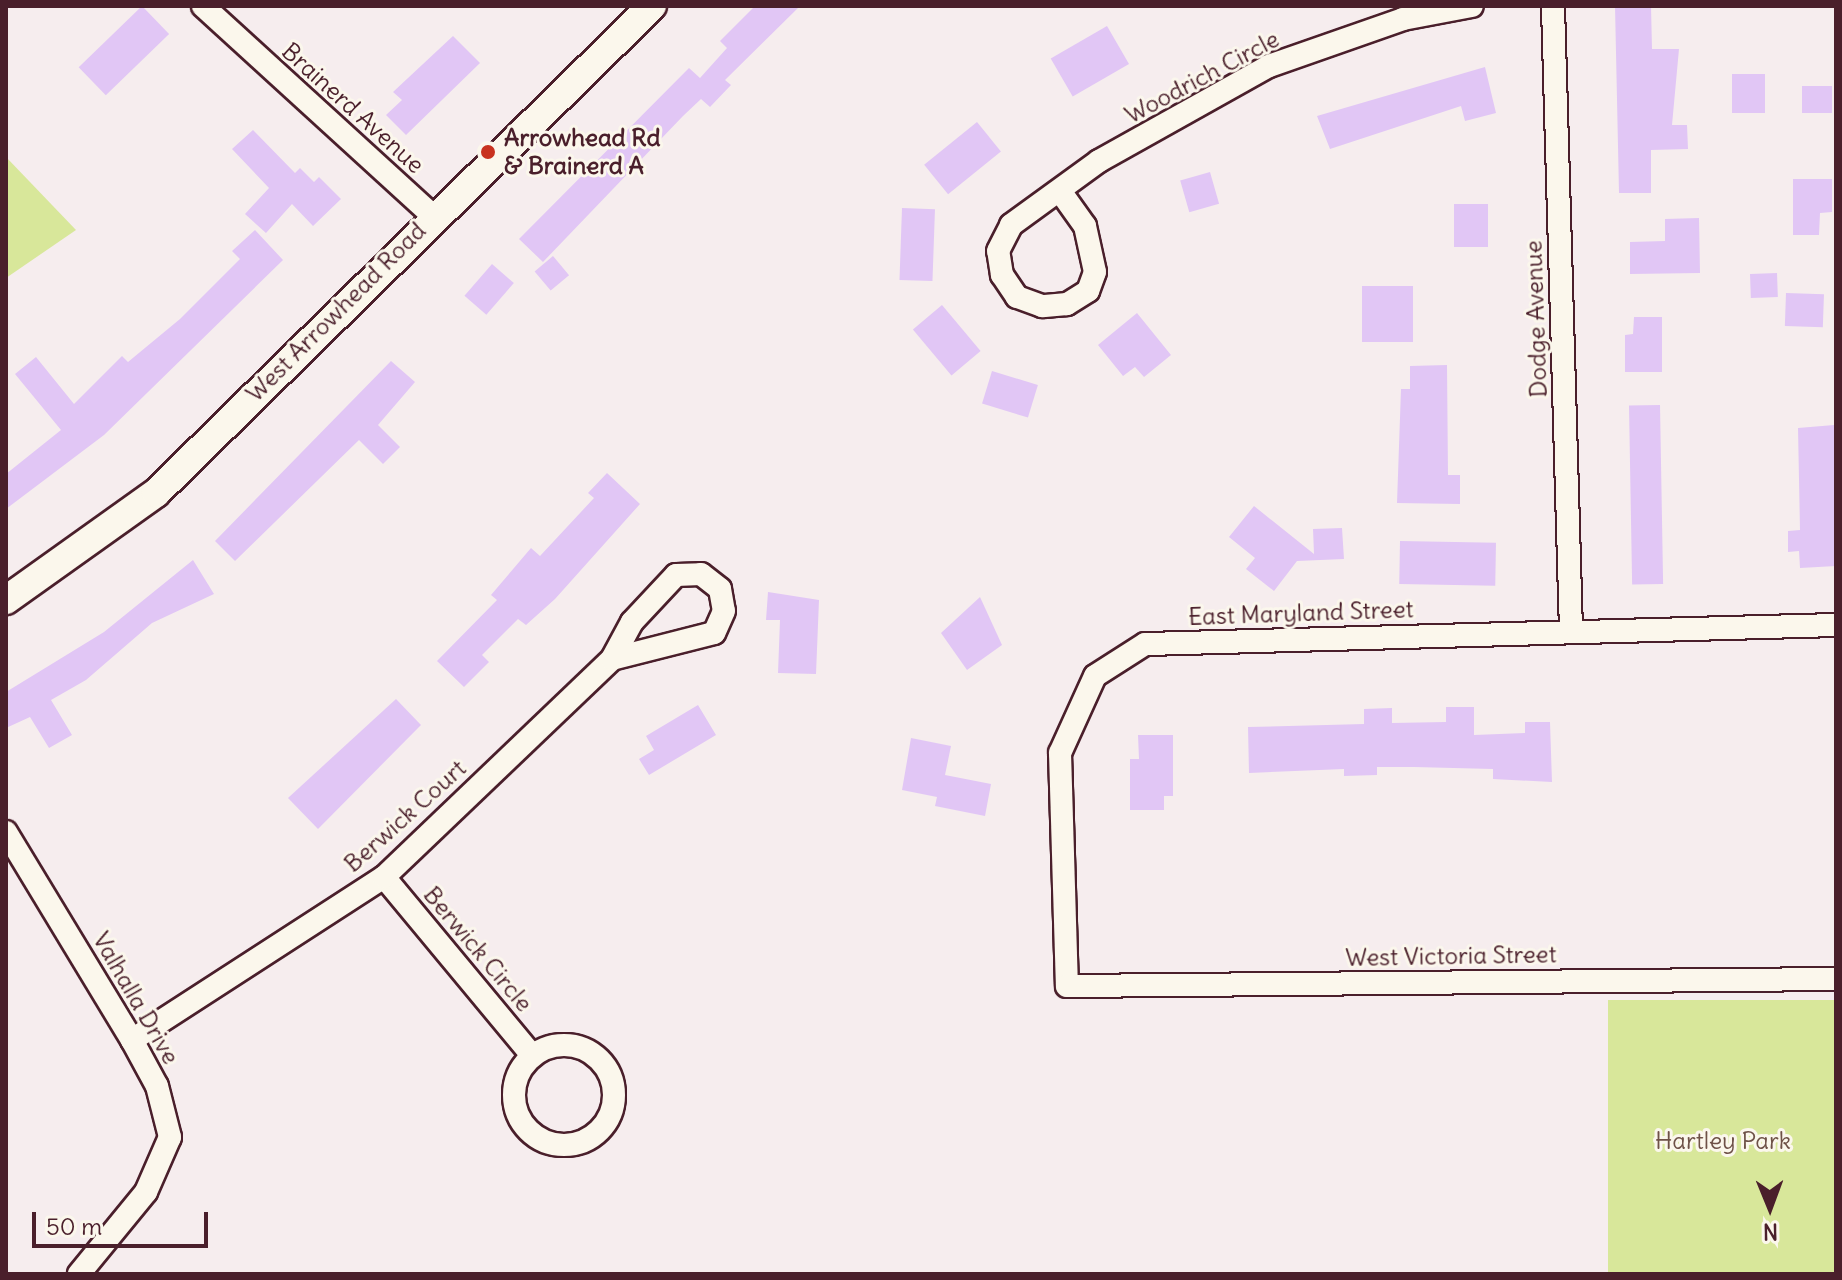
<!DOCTYPE html>
<style>
body{margin:0}
#map{position:relative;width:1842px;height:1280px;overflow:hidden;background:#f6edee;font-family:Delius,sans-serif}
div>[style]{position:absolute}
[style*='--x']{left:calc(var(--x)*1px);top:calc(var(--y)*1px);width:calc(var(--w)*1px);rotate:calc(var(--a)*1deg)}
.green>*{inset:0;background:#d8e79a;transform-origin:0 0}
.building>*{inset:0;background:#e1c6f5;transform-origin:0 0}
.roads{filter:drop-shadow(2px 0 #4a1f2b) drop-shadow(-2px 0 #4a1f2b) drop-shadow(0 2px #4a1f2b) drop-shadow(0 -2px #4a1f2b)}
.minor>*{height:22px;margin:-11px;padding:0 11px;transform-origin:11px;border-radius:11px;background:#fbf7ec}
.minor>.ring{margin:-11px;padding:0;box-sizing:content-box;background:none;border:22px solid #fbf7ec;border-radius:50%}
.tertiary>*{height:28px;margin:-14px;padding:0 14px;transform-origin:14px;border-radius:14px;background:#fbf7ec}
.dots>*{width:22px;height:22px;translate:-50% -50%;box-sizing:border-box;border:4px solid #fbf7ec;border-radius:50%}
span{translate:-50% -50%;white-space:nowrap;text-align:center;line-height:1.15;-webkit-text-stroke:6px #fbf7ec;paint-order:stroke}
.street-label{font-size:24px;color:#4a1f2b}
.poi-label{font-size:24px;color:#4a1f2b;font-weight:700}
.left{translate:0 -50%;text-align:left}
.park-label{font-size:24px;color:#6e5147}
.frame{position:absolute;inset:0;border:8px solid #4a1f2b;pointer-events:none}
.north{position:absolute;left:1730px;top:1168px;width:80px;height:80px;-webkit-text-stroke:6px #fbf7ec;paint-order:stroke;rotate:179deg;font-size:22px;font-weight:700;line-height:32px;text-align:center;color:#4a1f2b}
.north::after{content:'';display:block;margin:auto;width:28px;height:36px;background:#4a1f2b;clip-path:polygon(50% 0,100% 100%,50% 72%,0 100%)}
.scale{position:absolute;left:32px;top:1212px;width:176px;height:36px;box-sizing:border-box;border:4px solid #4a1f2b;border-top:0;padding-left:10px;font-size:24px;line-height:28px;white-space:nowrap;color:#4a1f2b;-webkit-text-stroke:6px #fbf7ec;paint-order:stroke}
</style>
<div id="map">
<div class="green">
<i style="clip-path:polygon(6px 157px,76px 230px,6px 278px)"></i>
<i style="left:1836px;top:1000px;width:274px;height:228px;rotate:90deg"></i>
</div>
<div class="building">
<i style="left:142px;top:6px;width:39px;height:88px;rotate:46deg"></i>
<i style="clip-path:polygon(755px 6px,800px 6px,725px 80px,731px 85px,710px 107px,701px 99px,683px 116px,543px 262px,519px 239px,689px 68px,700px 78px,727px 48px,720px 41px)"></i>
<i style="clip-path:polygon(1615px 6px,1651px 6px,1652px 49px,1679px 49px,1672px 125px,1687px 125px,1688px 149px,1651px 150px,1651px 193px,1619px 193px)"></i>
<i style="left:1107px;top:26px;width:44px;height:65px;rotate:60deg"></i>
<i style="clip-path:polygon(453px 36px,480px 63px,406px 135px,386px 115px,402px 100px,393px 92px)"></i>
<i style="clip-path:polygon(1485px 67px,1496px 113px,1465px 121px,1461px 106px,1330px 149px,1317px 116px)"></i>
<i style="left:1732px;top:74px;width:33px;height:39px"></i>
<i style="left:1802px;top:86px;width:30px;height:27px"></i>
<i style="left:977px;top:122px;width:38px;height:68px;rotate:51deg"></i>
<i style="clip-path:polygon(253px 130px,295px 173px,300px 168px,314px 182px,319px 177px,341px 199px,313px 226px,292px 204px,266px 233px,245px 214px,269px 188px,232px 149px)"></i>
<i style="left:1210px;top:172px;width:33px;height:31px;rotate:74deg"></i>
<i style="clip-path:polygon(1793px 179px,1832px 179px,1832px 212px,1820px 213px,1819px 235px,1793px 235px)"></i>
<i style="left:1454px;top:204px;width:34px;height:43px"></i>
<i style="left:902px;top:208px;width:33px;height:72px;rotate:2deg"></i>
<i style="clip-path:polygon(1699px 218px,1700px 273px,1630px 274px,1630px 242px,1665px 241px,1665px 219px)"></i>
<i style="clip-path:polygon(255px 230px,283px 260px,104px 435px,6px 509px,6px 474px,61px 430px,15px 374px,36px 357px,74px 404px,122px 356px,128px 362px,180px 319px,240px 259px,232px 251px)"></i>
<i style="left:553px;top:256px;width:25px;height:24px;rotate:50deg"></i>
<i style="left:492px;top:264px;width:29px;height:42px;rotate:41deg"></i>
<i style="left:1777px;top:273px;width:24px;height:27px;rotate:88deg"></i>
<i style="left:1362px;top:286px;width:51px;height:56px"></i>
<i style="left:1786px;top:293px;width:38px;height:33px;rotate:2deg"></i>
<i style="left:942px;top:305px;width:60px;height:38px;rotate:50deg"></i>
<i style="clip-path:polygon(1137px 313px,1171px 355px,1144px 377px,1135px 367px,1123px 376px,1098px 345px)"></i>
<i style="clip-path:polygon(1634px 317px,1662px 317px,1662px 372px,1625px 372px,1625px 335px,1633px 334px)"></i>
<i style="clip-path:polygon(391px 361px,415px 382px,378px 425px,400px 447px,383px 464px,359px 440px,235px 561px,215px 541px)"></i>
<i style="clip-path:polygon(1447px 365px,1448px 475px,1460px 475px,1460px 504px,1397px 503px,1401px 389px,1410px 389px,1410px 366px)"></i>
<i style="left:992px;top:371px;width:48px;height:34px;rotate:17deg"></i>
<i style="left:1660px;top:405px;width:179px;height:31px;rotate:89deg"></i>
<i style="clip-path:polygon(1834px 425px,1836px 566px,1800px 568px,1799px 551px,1788px 552px,1788px 531px,1800px 530px,1798px 428px)"></i>
<i style="clip-path:polygon(607px 473px,640px 504px,555px 599px,526px 625px,518px 619px,482px 655px,489px 662px,464px 687px,437px 661px,497px 600px,491px 595px,531px 548px,540px 556px,594px 498px,588px 493px)"></i>
<i style="clip-path:polygon(1254px 506px,1314px 554px,1313px 529px,1342px 528px,1344px 559px,1297px 561px,1274px 591px,1246px 569px,1255px 558px,1229px 537px)"></i>
<i style="left:1400px;top:541px;width:96px;height:43px;rotate:1deg"></i>
<i style="clip-path:polygon(193px 560px,214px 594px,152px 623px,86px 680px,51px 700px,72px 735px,49px 748px,30px 717px,6px 728px,6px 692px,104px 632px)"></i>
<i style="clip-path:polygon(768px 592px,819px 600px,816px 674px,778px 673px,780px 620px,766px 620px)"></i>
<i style="clip-path:polygon(980px 597px,1002px 645px,967px 670px,941px 633px)"></i>
<i style="clip-path:polygon(396px 699px,421px 725px,318px 829px,288px 798px)"></i>
<i style="clip-path:polygon(698px 705px,716px 735px,649px 775px,639px 759px,654px 750px,646px 736px)"></i>
<i style="clip-path:polygon(1446px 707px,1474px 707px,1474px 735px,1525px 733px,1525px 722px,1550px 722px,1552px 782px,1493px 779px,1493px 769px,1414px 767px,1377px 767px,1377px 775px,1344px 776px,1344px 769px,1249px 773px,1248px 727px,1364px 724px,1364px 709px,1392px 708px,1392px 723px,1446px 722px)"></i>
<i style="clip-path:polygon(1138px 735px,1173px 735px,1173px 796px,1164px 796px,1164px 810px,1130px 810px,1130px 759px,1139px 759px)"></i>
<i style="clip-path:polygon(911px 738px,951px 746px,945px 775px,991px 784px,985px 816px,935px 806px,937px 797px,902px 790px)"></i>
</div>
<div class="roads">
<div class="minor">
<i style="--x:203;--y:6;--w:310;--a:42.4"></i>
<i style="--x:1553;--y:6;--w:624;--a:88.35"></i>
<i style="--x:1060;--y:191;--w:43;--a:54.5"></i>
<i style="--x:1085;--y:226;--w:47;--a:77.7"></i>
<i style="--x:1095;--y:272;--w:20;--a:110"></i>
<i style="--x:1088;--y:291;--w:25;--a:148"></i>
<i style="--x:1067;--y:304;--w:25;--a:175"></i>
<i style="--x:1042;--y:306;--w:27;--a:-160"></i>
<i style="--x:1017;--y:297;--w:27;--a:-124"></i>
<i style="--x:1002;--y:275;--w:24;--a:-99"></i>
<i style="--x:998;--y:251;--w:29;--a:-63"></i>
<i style="--x:1011;--y:225;--w:109;--a:-36"></i>
<i style="--x:1099;--y:161;--w:195;--a:-29.2"></i>
<i style="--x:1269;--y:66;--w:142;--a:-19.3"></i>
<i style="--x:1403;--y:19;--w:70;--a:-10.7"></i>
<i style="--x:1836;--y:625;--w:691;--a:178.42"></i>
<i style="--x:1145;--y:644;--w:59;--a:147.4"></i>
<i style="--x:1095;--y:676;--w:85;--a:114.4"></i>
<i style="--x:1060;--y:753;--w:233;--a:88.3"></i>
<i style="--x:1067;--y:986;--w:769;--a:-0.52"></i>
<i style="--x:6;--y:832;--w:243;--a:58.8"></i>
<i style="--x:132;--y:1040;--w:52;--a:61.5"></i>
<i style="--x:157;--y:1086;--w:53;--a:75.7"></i>
<i style="--x:170;--y:1137;--w:60;--a:113.6"></i>
<i style="--x:146;--y:1192;--w:106;--a:129.3"></i>
<i style="--x:384;--y:877;--w:231;--a:50.3"></i>
<i style="--x:132;--y:1040;--w:300;--a:-32.9"></i>
<i style="--x:384;--y:877;--w:315;--a:-43.7"></i>
<i style="--x:612;--y:659;--w:42;--a:-61.6"></i>
<i style="--x:632;--y:622;--w:64;--a:-46.9"></i>
<i style="--x:676;--y:575;--w:25;--a:-2"></i>
<i style="--x:701;--y:574;--w:24;--a:38"></i>
<i style="--x:720;--y:589;--w:22;--a:80"></i>
<i style="--x:724;--y:611;--w:24;--a:114"></i>
<i style="--x:714;--y:633;--w:105;--a:165.7"></i>
<i class="ring" style="left:514px;top:1045px;width:78px;height:78px"></i>
</div>
<div class="tertiary">
<i style="--x:6;--y:600;--w:184;--a:-35.5"></i>
<i style="--x:156;--y:493;--w:695;--a:-44.48"></i>
</div>
</div>
<div class="dots">
<i style="left:488px;top:152px;background:#c8321e"></i>
</div>
<div class="street-label">
<span style="left:1202px;top:77px;rotate:-28deg">Woodrich Circle</span>
<span style="left:353px;top:108px;rotate:42deg">Brainerd Avenue</span>
<span style="left:336px;top:312px;rotate:-45deg">West Arrowhead Road</span>
<span style="left:1536px;top:319px;rotate:-92deg">Dodge Avenue</span>
<span style="left:1301px;top:613px;rotate:-2deg">East Maryland Street</span>
<span style="left:405px;top:816px;rotate:-42deg">Berwick Court</span>
<span style="left:478px;top:949px;rotate:50deg">Berwick Circle</span>
<span style="left:1451px;top:956px;rotate:-1deg">West Victoria Street</span>
<span style="left:136px;top:998px;rotate:60deg">Valhalla Drive</span>
</div>
<div class="poi-label">
<span class="left" style="left:504px;top:152px">Arrowhead Rd<br>&amp; Brainerd A</span>
</div>
<div class="park-label">
<span style="left:1723px;top:1141px">Hartley Park</span>
</div>
<div class="frame"></div>
<div class="north">N</div>
<div class="scale">50 m</div>
</div>
